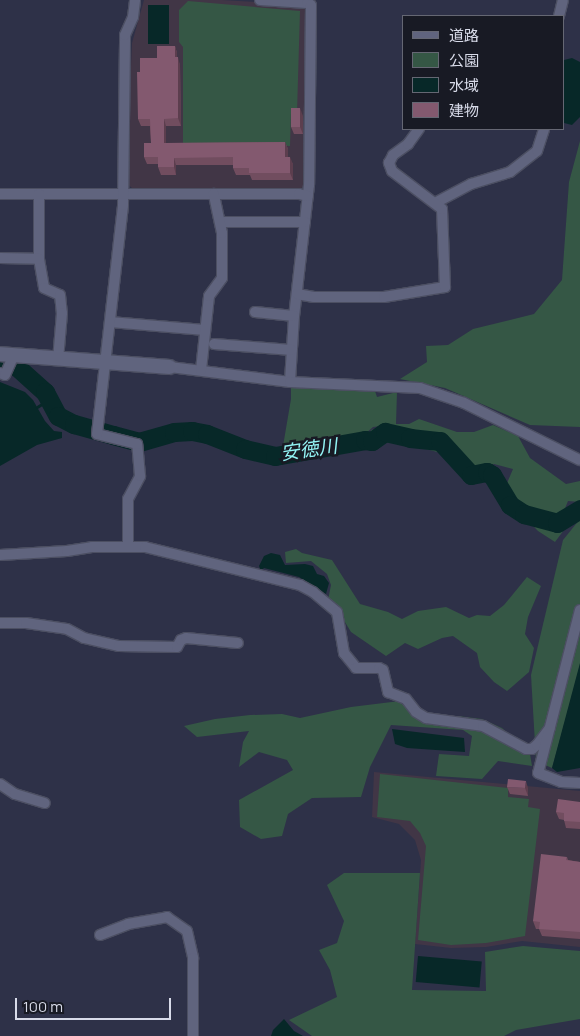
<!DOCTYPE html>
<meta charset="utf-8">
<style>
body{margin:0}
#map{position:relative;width:580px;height:1036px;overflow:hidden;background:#2e3148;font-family:Manrope,"Noto Sans JP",sans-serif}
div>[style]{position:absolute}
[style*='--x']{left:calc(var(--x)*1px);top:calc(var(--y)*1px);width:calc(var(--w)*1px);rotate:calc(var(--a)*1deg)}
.education>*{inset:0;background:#413646}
.green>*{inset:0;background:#355745}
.water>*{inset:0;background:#072828;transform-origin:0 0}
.stream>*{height:3px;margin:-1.5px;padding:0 1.5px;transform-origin:1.5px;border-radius:1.5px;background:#072828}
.river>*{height:19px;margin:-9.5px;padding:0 9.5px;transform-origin:9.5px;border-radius:9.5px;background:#072828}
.roads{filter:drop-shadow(1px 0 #4c4f62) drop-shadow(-1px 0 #4c4f62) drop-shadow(0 1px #4c4f62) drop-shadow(0 -1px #4c4f62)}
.street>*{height:10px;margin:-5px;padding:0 5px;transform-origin:5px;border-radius:5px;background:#60647e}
.secondary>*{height:14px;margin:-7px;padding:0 7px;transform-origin:7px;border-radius:7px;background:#60647e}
.wall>*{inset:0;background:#714d5f}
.shaded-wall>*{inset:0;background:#5c3e4e}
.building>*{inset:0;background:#83596f;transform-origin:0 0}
span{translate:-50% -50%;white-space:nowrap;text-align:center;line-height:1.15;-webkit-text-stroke:5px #181a24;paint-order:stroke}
.water-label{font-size:19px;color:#93f4f5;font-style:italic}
.legend{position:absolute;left:402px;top:15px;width:162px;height:115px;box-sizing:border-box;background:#181a24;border:1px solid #656773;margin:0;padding:6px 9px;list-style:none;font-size:15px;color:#d8dbe9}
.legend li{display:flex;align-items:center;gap:10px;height:25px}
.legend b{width:25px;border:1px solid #656773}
.scale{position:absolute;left:15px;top:998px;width:156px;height:22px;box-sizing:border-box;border:2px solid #d8dbe9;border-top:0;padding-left:6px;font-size:15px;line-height:18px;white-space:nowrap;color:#d8dbe9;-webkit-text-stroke:4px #181a24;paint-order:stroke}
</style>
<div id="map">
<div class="education">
<i style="clip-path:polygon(144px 0,222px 0,303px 5px,307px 11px,306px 185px,300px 189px,132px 188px,126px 183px,132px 43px)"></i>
<i style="clip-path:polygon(374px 772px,580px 791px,580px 947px,522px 941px,486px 947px,451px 948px,415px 944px,421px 860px,415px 840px,399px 824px,372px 817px)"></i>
</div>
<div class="green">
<i style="clip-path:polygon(188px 1px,300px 11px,297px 113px,291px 113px,290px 146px,183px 143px,183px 47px,179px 42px,179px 10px)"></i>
<i style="clip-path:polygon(580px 141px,580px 427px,530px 425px,445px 388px,400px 379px,427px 362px,426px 346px,448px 345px,473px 329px,534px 314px,562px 280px,569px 182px)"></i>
<i style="clip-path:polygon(291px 387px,375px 391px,377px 397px,397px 392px,396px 424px,409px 424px,419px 419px,457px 432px,474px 432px,493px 425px,518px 436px,530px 458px,566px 484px,580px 481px,580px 502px,568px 501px,564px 511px,570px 522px,555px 542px,538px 531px,515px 507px,507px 483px,513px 469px,494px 464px,466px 475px,441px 453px,407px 444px,384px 442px,369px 437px,371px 430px,389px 425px,373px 427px,365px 434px,364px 438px,282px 452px,291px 399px)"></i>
<i style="clip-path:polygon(580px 519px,580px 669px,552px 768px,536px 761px,531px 675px,563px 540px)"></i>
<i style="clip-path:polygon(296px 549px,302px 553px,332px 560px,360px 604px,388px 612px,402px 619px,418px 611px,446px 607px,469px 618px,477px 615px,490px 616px,504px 605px,527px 577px,541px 586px,528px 617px,525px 634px,534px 648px,529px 672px,507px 691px,494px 682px,480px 667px,477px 653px,453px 636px,442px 638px,418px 649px,405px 643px,386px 656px,351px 632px,337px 609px,328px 600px,331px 585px,327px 574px,311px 561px,286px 563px,285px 552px)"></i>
<i style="clip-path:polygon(400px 701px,410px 711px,452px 726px,458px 716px,482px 719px,502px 728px,530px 754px,532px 766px,498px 761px,482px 779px,436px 776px,439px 754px,469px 756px,472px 736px,463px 730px,391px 725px,370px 767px,361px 797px,312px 798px,288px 814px,282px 836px,261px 839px,240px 827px,239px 800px,293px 770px,287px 760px,259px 752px,239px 767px,243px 742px,249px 731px,197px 737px,184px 726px,215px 719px,250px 715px,282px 714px,300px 718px,351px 707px)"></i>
<i style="clip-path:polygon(380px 774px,508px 788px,508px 797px,529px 799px,528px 807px,540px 809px,525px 936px,486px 943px,451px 945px,418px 940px,426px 846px,420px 833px,410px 821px,377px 817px)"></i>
<i style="clip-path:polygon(344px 873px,420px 873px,412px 990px,486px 991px,485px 952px,523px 946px,580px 951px,580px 1019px,516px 1030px,504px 1036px,312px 1036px,289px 1020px,337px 997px,330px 970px,319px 950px,337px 943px,344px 921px,327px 885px)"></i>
</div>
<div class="water">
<i style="left:148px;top:5px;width:21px;height:39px"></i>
<i style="clip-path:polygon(572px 58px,580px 62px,580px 117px,572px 125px,564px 123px,564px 60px)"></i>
<i style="clip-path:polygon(0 382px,25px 392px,33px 400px,45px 421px,54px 431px,62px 432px,62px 438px,37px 445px,0 466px)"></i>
<i style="clip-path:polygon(271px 553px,280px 555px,285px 565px,305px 564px,313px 566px,317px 574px,324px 576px,329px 583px,326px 594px,299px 577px,264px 568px,261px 571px,259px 566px,264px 556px)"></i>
<i style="clip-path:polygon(580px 663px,580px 768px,557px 772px,552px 768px)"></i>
<i style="clip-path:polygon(392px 729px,464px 738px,465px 752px,407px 748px,395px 744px)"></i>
<i style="left:418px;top:956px;width:64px;height:26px;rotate:5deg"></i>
<i style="clip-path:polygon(284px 1019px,294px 1031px,303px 1036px,271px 1036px,273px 1030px)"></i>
</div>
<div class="stream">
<i style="--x:37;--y:407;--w:15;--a:-32"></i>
</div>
<div class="river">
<i style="--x:0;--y:360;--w:18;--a:22"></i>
<i style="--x:17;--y:367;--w:38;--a:42"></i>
<i style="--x:45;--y:392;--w:27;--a:62"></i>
<i style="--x:58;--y:416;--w:18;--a:27"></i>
<i style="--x:74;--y:424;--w:41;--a:15.8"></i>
<i style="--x:113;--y:435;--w:27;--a:15"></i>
<i style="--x:139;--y:442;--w:36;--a:-16"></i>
<i style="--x:174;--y:432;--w:18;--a:-3"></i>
<i style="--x:192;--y:431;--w:15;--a:11"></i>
<i style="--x:207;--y:434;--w:41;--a:21.5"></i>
<i style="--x:245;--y:449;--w:31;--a:13"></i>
<i style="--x:275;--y:456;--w:91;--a:-10.1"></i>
<i style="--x:365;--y:440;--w:7;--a:8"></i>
<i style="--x:372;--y:441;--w:16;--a:-35"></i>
<i style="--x:385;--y:432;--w:26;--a:13"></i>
<i style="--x:410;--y:438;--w:30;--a:6"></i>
<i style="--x:440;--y:441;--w:46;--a:47.6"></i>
<i style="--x:471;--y:475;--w:16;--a:-11"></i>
<i style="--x:487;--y:472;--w:6;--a:31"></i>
<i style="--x:492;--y:475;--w:35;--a:59"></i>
<i style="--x:510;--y:505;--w:17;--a:33"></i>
<i style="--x:524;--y:514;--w:34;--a:15"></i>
<i style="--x:557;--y:523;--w:27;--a:-31"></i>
</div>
<div class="roads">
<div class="street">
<i style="--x:260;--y:0;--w:47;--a:3.7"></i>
<i style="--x:307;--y:3;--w:4;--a:27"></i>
<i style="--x:311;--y:5;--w:180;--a:90.6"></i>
<i style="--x:309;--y:185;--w:132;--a:96.5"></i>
<i style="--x:294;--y:316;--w:66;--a:93.5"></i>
<i style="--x:559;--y:16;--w:16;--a:-76"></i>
<i style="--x:0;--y:194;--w:299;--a:0"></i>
<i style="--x:299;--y:194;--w:9;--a:13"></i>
<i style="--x:39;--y:194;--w:65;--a:90"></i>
<i style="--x:39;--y:259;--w:29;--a:80"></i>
<i style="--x:44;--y:288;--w:17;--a:24"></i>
<i style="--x:60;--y:295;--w:18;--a:84"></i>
<i style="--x:62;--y:313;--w:47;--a:94.9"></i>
<i style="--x:435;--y:203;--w:41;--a:-27.8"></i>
<i style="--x:471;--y:184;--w:41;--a:-17.1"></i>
<i style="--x:510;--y:172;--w:34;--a:-38"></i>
<i style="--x:537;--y:151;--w:23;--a:-72"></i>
<i style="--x:224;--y:222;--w:81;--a:0"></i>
<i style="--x:0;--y:258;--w:39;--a:1"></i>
<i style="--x:297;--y:294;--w:17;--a:10"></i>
<i style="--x:314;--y:297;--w:70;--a:0"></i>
<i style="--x:384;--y:297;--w:62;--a:-9.3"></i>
<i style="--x:445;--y:287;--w:78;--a:-92.2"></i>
<i style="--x:442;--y:209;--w:63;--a:-142.8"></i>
<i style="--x:392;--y:171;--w:9;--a:-111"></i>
<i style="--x:389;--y:163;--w:9;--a:-63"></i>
<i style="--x:393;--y:155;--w:19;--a:-36"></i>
<i style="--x:408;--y:144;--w:19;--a:-54"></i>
<i style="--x:255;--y:312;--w:39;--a:6"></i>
<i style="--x:110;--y:322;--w:95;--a:4.8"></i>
<i style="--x:214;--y:344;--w:78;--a:4.4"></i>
<i style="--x:170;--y:367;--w:121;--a:7.1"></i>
<i style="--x:290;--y:382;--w:130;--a:2.6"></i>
<i style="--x:420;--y:388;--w:46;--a:18.8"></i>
<i style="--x:464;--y:403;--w:129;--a:26.2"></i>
<i style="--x:201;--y:370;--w:74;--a:-83.8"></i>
<i style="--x:209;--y:296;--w:22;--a:-54"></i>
<i style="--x:222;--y:278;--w:45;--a:-90"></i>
<i style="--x:222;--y:233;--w:40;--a:-102"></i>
<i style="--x:0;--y:373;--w:5;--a:22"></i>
<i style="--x:5;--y:375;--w:22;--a:-66"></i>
<i style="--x:128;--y:547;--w:48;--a:-90"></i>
<i style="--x:128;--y:499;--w:26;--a:-62"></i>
<i style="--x:140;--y:476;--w:32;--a:-95"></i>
<i style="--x:137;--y:444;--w:41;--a:-166"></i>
<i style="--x:97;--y:434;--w:230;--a:-83.5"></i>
<i style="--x:123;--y:205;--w:170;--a:-89.3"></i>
<i style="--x:125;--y:35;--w:20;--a:-66"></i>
<i style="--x:133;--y:17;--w:17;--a:-83"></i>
<i style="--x:0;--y:555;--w:67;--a:-3.4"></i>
<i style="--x:67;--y:551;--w:25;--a:-9"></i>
<i style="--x:92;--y:547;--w:53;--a:0"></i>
<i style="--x:145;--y:547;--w:160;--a:13.8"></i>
<i style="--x:300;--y:585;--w:15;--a:28"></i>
<i style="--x:313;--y:592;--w:31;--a:40"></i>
<i style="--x:337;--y:612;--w:42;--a:80.3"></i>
<i style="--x:344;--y:653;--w:19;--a:51"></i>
<i style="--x:356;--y:668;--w:23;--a:0"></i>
<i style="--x:379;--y:668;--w:4;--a:27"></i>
<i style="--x:383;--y:670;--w:23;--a:77"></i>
<i style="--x:388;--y:692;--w:19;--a:21"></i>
<i style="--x:406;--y:699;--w:16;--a:52"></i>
<i style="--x:416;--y:712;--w:12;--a:31"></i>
<i style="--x:426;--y:718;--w:58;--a:8"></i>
<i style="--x:483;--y:726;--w:49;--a:28.1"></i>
<i style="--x:526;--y:749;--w:6;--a:0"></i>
<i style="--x:532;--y:749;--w:6;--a:-39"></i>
<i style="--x:537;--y:745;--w:21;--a:-53"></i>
<i style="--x:580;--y:610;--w:168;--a:104.4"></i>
<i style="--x:538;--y:773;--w:25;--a:21"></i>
<i style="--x:561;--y:782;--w:19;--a:3"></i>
<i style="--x:0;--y:623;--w:26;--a:0"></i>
<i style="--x:26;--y:623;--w:41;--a:8.3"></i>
<i style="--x:67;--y:629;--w:19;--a:28"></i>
<i style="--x:84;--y:638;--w:36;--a:13"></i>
<i style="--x:119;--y:646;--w:58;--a:1"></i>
<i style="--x:177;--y:647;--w:8;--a:-60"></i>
<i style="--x:181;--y:640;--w:5;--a:-22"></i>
<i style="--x:186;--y:638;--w:52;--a:5.5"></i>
<i style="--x:0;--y:784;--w:18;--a:34"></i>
<i style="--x:15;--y:794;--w:31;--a:17"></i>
<i style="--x:100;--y:935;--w:30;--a:-21"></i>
<i style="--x:128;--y:924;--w:40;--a:-10"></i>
<i style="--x:167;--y:917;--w:24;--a:35"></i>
<i style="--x:187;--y:931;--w:28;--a:77"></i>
<i style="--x:193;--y:958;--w:78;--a:90"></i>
</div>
<div class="secondary">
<i style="--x:0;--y:354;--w:170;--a:4.4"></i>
</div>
</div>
<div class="wall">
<i style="clip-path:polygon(175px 46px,177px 53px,177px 57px,180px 65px,181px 126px,166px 126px,166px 143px,285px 142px,288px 149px,288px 157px,293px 164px,293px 180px,252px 180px,250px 175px,236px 175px,233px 168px,233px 165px,176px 165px,176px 175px,161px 175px,158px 167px,158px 164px,147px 164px,144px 157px,151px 143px,150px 126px,141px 126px,138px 119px,140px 72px)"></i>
<i style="clip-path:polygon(303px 116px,303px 134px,294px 134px,291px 127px)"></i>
<i style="clip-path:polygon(507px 787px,528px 788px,528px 796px,510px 794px)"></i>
<i style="clip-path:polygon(580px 802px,580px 829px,566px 828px,564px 820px,559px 819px,556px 812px)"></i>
<i style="clip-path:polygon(567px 857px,568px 860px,580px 862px,580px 939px,542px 936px,539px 929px,536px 929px,533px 921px)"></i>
</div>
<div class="shaded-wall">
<i style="clip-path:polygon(175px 46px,177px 53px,177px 65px,175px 57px)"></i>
<i style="clip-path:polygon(178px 57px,180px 65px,181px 126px,178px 118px)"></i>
<i style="clip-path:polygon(300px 108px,303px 116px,303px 134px,300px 127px)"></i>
<i style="clip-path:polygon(164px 119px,166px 126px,166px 151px,164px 143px)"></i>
<i style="clip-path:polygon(285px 142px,288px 149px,288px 164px,285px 157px)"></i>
<i style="clip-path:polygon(290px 157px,293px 164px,293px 180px,290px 173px)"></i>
<i style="clip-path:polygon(174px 158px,176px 165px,176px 175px,174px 167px)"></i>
<i style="clip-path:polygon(526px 781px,528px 788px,528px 796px,525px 788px)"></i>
</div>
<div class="building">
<i style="clip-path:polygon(157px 46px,175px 46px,175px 57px,178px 57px,178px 118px,164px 119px,164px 143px,285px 142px,285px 157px,290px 157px,290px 173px,249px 173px,249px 168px,233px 168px,233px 157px,174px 158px,174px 167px,158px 167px,158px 157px,144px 157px,144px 143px,151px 143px,150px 119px,138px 119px,137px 72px,140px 72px,140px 58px,157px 58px)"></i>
<i style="left:291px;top:108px;width:9px;height:19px"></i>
<i style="clip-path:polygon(508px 779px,526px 781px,525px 788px,507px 787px)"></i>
<i style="clip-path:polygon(558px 799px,580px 802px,580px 822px,564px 821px,564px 813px,556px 812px)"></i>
<i style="clip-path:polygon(541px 854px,567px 857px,566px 860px,580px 862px,580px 932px,539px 929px,540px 922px,533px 921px)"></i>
</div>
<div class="water-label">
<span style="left:309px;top:450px;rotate:-8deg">安徳川</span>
</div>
<ul class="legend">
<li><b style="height:6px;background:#60647e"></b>道路</li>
<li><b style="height:14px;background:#355745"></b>公園</li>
<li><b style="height:14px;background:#072828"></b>水域</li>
<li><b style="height:14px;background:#83596f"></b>建物</li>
</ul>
<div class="scale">100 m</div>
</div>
